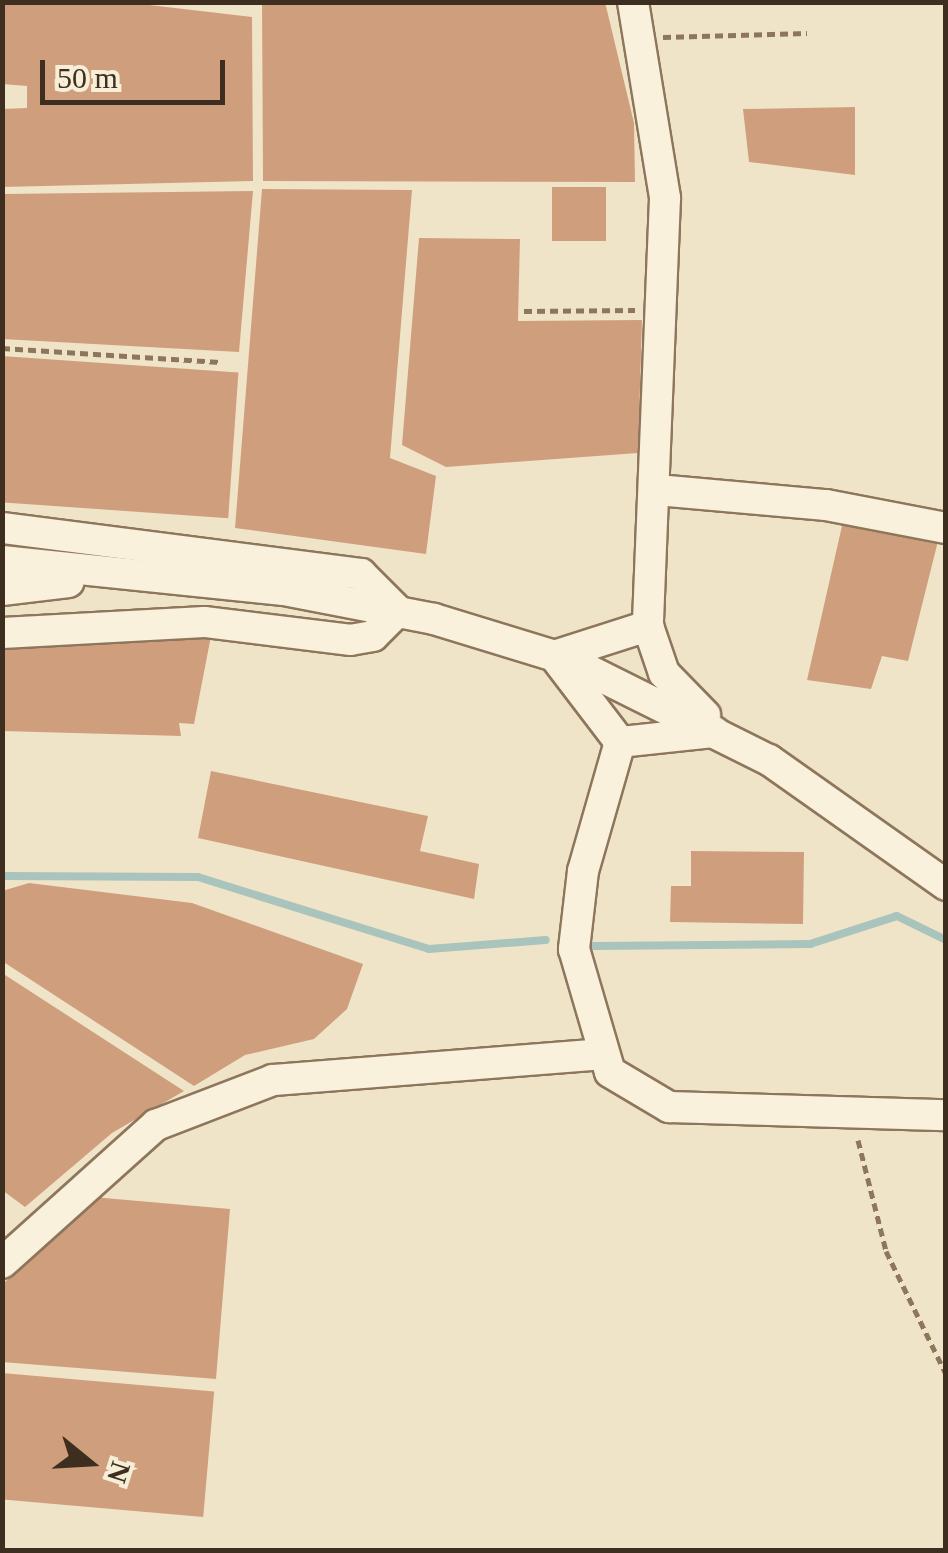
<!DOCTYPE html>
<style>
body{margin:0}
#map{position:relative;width:948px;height:1553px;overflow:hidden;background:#f0e4c8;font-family:Georgia,serif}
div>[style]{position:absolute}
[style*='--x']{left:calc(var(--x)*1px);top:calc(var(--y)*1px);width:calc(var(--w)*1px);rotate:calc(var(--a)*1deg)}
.stream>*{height:8px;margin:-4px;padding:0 4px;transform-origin:4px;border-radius:4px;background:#a9c4bc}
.building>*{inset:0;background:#cf9f7d;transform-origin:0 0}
.path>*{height:5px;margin-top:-2.5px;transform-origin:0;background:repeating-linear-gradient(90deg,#8d765c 0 8px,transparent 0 13px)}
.roads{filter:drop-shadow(2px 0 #8d765c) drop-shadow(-2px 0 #8d765c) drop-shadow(0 2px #8d765c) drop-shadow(0 -2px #8d765c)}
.minor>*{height:30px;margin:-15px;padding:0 15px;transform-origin:15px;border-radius:15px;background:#faf1dc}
span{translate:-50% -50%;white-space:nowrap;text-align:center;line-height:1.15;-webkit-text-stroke:9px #f7eed8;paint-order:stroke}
.frame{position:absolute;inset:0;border:5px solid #3d2e20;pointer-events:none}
.north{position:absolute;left:40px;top:1413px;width:100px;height:100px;-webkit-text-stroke:8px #f7eed8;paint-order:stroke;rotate:108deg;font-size:28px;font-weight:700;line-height:40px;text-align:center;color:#3d2e20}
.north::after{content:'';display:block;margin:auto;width:35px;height:45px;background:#3d2e20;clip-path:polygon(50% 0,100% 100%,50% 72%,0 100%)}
.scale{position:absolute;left:40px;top:60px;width:185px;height:45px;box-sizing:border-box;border:5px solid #3d2e20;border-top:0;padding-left:12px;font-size:30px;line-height:35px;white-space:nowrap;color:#3d2e20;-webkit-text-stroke:8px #f7eed8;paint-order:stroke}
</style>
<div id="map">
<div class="stream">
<i style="--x:2;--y:876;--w:196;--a:0.3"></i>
<i style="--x:198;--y:877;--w:242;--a:17.3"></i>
<i style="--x:429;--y:949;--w:117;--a:-4.4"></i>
<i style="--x:594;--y:946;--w:216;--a:-0.5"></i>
<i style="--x:810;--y:944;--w:91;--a:-17.8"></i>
<i style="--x:897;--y:916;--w:55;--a:26.1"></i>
</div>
<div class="building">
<i style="clip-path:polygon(2px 2px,124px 2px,252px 17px,253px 181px,2px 187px,2px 109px,27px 108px,27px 86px,2px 84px)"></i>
<i style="clip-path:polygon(262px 2px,605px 2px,634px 123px,635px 182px,263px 181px)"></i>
<i style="clip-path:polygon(855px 107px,855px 175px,749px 162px,743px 109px)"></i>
<i style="left:552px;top:187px;width:54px;height:54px"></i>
<i style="clip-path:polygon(262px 189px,412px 190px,390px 458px,436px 476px,426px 554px,235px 528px)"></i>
<i style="clip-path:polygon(253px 191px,239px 352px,2px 339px,2px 194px)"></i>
<i style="clip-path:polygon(419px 238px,520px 239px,518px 321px,642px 320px,638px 453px,446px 467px,402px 445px)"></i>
<i style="left:2px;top:356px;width:237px;height:146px;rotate:4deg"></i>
<i style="clip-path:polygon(844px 517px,939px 537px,908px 661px,882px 656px,871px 689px,807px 680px)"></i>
<i style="clip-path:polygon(211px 636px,194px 724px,179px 723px,181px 736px,2px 731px,2px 648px)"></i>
<i style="clip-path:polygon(211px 771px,428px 816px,420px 851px,479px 864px,474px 899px,198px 838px)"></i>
<i style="clip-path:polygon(691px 851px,804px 852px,803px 924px,670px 922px,671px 886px,691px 886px)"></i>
<i style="clip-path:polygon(29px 883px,192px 903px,363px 964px,347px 1009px,314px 1039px,245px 1055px,194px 1086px,2px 961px,2px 891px)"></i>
<i style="clip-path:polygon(2px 973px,184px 1091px,112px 1133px,25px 1207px,2px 1190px)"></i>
<i style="clip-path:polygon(93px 1197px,230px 1209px,216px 1379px,2px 1362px,2px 1285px)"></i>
<i style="left:2px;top:1373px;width:213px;height:126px;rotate:5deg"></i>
</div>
<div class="path">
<i style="--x:663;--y:37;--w:144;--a:-1.6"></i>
<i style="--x:524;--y:311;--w:111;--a:-0.5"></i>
<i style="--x:2;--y:348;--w:218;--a:3.7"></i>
<i style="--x:858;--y:1140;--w:114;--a:75.8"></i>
<i style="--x:886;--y:1251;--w:137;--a:64"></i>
</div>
<div class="roads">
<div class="minor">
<i style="--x:633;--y:2;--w:199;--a:80.7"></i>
<i style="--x:665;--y:198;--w:428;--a:92.3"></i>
<i style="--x:648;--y:626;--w:50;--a:71.2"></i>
<i style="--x:664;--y:673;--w:59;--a:45.7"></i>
<i style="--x:657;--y:490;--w:170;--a:5.1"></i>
<i style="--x:826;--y:505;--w:122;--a:10.9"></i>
<i style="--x:2;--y:528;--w:362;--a:7.3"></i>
<i style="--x:361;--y:574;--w:52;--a:45"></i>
<i style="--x:398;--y:611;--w:35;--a:135"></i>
<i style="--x:373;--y:636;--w:22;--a:170"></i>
<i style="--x:351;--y:640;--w:148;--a:-173"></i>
<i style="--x:204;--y:622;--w:202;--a:176.9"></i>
<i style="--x:2;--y:561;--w:283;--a:5.9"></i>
<i style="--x:284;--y:590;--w:153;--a:10.9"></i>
<i style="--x:434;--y:619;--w:140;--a:17"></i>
<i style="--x:568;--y:660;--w:225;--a:26.5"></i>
<i style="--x:769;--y:760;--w:217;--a:35.2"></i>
<i style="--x:2;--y:590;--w:67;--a:-6.8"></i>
<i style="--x:557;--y:655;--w:96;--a:-17.7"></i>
<i style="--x:558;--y:661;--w:102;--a:52.6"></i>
<i style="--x:620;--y:742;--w:134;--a:106"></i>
<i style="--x:583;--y:871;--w:79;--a:96.6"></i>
<i style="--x:574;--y:949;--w:128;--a:73.7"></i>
<i style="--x:610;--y:1072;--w:69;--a:30.7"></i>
<i style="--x:669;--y:1107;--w:277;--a:1.7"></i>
<i style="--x:620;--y:742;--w:95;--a:-6.1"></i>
<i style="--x:2;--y:1263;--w:207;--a:-41.9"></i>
<i style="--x:156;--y:1125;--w:125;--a:-21"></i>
<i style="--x:273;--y:1080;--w:330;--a:-4.5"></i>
</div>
</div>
<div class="frame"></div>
<div class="north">N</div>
<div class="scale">50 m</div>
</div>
